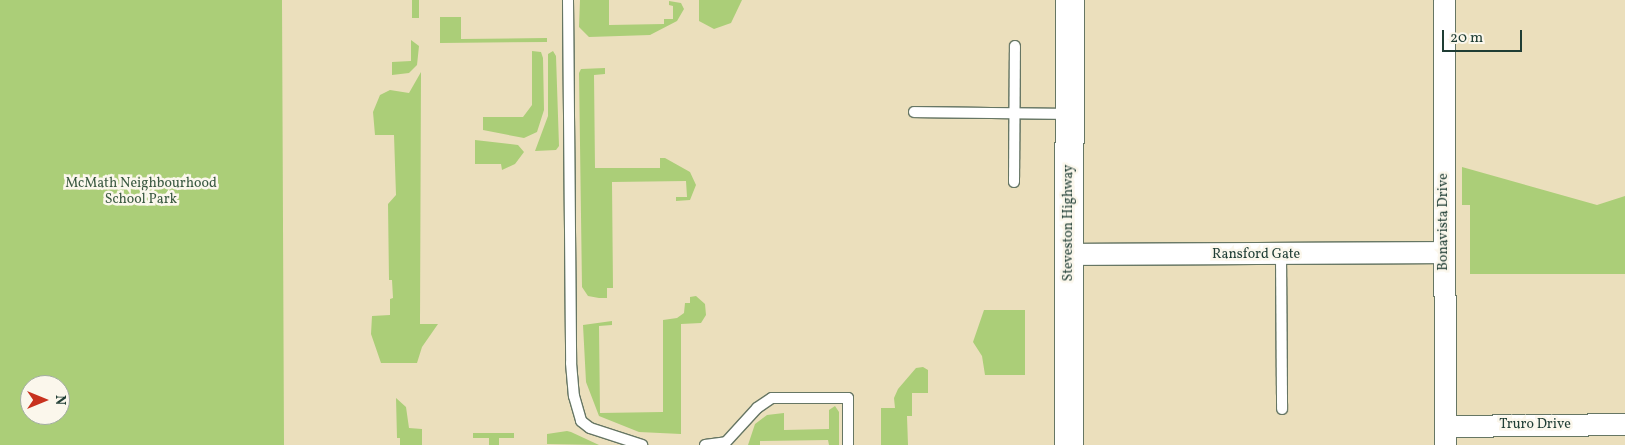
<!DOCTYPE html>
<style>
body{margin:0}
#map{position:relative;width:1625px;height:445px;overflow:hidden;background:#ebdfbc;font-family:Vollkorn,serif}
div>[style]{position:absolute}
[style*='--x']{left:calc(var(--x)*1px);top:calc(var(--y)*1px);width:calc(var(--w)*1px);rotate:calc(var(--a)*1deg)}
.green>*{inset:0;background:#abce78;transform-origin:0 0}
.roads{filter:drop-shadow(1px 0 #667664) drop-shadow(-1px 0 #667664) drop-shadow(0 1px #667664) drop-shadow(0 -1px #667664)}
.service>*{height:10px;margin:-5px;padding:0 5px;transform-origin:5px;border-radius:5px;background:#fff}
.minor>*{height:21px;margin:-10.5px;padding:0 10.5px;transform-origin:10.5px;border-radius:10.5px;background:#fff}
.secondary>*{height:28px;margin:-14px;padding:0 14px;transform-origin:14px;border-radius:14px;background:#fff}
span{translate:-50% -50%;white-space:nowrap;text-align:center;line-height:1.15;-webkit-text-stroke:5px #fbf7ec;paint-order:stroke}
.park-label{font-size:14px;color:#3b5a42}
.street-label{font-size:14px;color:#1f3d34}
.north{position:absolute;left:20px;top:375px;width:50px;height:50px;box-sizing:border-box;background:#fbf7ec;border:1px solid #a3ada2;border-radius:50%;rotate:90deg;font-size:14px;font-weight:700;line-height:20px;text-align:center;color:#1f3d34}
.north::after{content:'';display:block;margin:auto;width:18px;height:22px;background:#c8321e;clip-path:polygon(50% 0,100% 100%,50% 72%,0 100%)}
.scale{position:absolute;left:1442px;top:30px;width:80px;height:22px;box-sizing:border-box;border:2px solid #1f3d34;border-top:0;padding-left:6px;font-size:15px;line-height:18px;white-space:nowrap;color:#1f3d34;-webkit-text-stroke:4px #fbf7ec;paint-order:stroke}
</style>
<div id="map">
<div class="green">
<i style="clip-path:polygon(evenodd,0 0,282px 0,284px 445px,0 445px,0 0,30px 385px,60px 385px,60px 415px,30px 415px,30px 385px)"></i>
<i style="left:412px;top:0;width:7px;height:18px"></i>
<i style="clip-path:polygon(580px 0,609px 0,609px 25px,664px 24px,664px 19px,673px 19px,673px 6px,669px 5px,669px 1px,681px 3px,684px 9px,677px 21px,650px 35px,589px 37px,579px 27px)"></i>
<i style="clip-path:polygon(699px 0,742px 0,731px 23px,714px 29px,699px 21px)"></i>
<i style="clip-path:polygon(461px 17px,461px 39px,547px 38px,547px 42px,440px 43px,440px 17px)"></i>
<i style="clip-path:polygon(411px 40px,419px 46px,417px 65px,409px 73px,392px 75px,392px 62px,411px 61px)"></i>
<i style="clip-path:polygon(532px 51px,541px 52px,543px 58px,544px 110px,537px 132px,524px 138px,483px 130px,483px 117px,523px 117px,532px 105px)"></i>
<i style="clip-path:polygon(553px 51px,556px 56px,559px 146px,556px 150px,535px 151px,548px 116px,548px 54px)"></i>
<i style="clip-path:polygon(605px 68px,605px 74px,594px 75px,595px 168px,660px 168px,660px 158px,665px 158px,690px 172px,696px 185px,690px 200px,676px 201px,676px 197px,687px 197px,686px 181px,612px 182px,613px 288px,607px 288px,607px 298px,599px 298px,588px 296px,582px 287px,579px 73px,581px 69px)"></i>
<i style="clip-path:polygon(421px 72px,420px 324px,438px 324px,422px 347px,417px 363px,381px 363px,371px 334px,372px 316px,390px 315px,390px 299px,393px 298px,392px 280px,389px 280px,388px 204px,396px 195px,394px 135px,375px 135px,373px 112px,380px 95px,390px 90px,409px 93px)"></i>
<i style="clip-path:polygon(475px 140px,518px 145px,524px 152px,515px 164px,502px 170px,501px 164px,475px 164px)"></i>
<i style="clip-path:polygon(1462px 167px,1597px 205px,1625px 196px,1625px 274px,1470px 274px,1470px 205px,1462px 205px)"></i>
<i style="clip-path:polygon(696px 296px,705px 304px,706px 315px,701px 323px,681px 324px,681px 434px,639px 432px,599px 416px,586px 382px,583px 325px,612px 321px,612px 325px,599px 326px,600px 413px,663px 412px,663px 320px,677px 318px,684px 313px,685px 303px,690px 303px,690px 297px)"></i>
<i style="clip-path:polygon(984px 310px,1025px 310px,1025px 375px,985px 375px,982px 356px,973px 342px)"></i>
<i style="clip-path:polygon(923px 367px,928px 370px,928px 393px,912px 393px,912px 416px,907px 416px,908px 445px,881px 445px,881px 408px,895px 408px,894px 398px,898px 389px,916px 368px)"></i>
<i style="clip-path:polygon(396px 398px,406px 407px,409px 428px,422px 429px,422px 445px,400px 445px,400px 438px,397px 438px)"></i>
<i style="clip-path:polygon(835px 406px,839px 412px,839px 445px,829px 445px,828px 440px,760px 441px,760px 445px,748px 445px,755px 424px,767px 415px,784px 413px,784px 430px,829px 429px,829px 410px)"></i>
<i style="clip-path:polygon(567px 431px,571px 432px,599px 445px,547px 444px,547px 434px)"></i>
<i style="clip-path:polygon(473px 433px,514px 433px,514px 438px,499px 438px,499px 445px,489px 445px,489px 438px,473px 438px)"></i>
</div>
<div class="roads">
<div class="service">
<i style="--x:568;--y:0;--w:363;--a:89.5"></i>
<i style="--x:571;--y:363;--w:33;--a:85"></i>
<i style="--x:574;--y:396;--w:26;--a:74"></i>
<i style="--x:581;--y:421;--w:11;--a:38"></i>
<i style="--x:590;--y:428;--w:55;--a:18.1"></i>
<i style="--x:914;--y:112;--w:154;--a:0.7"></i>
<i style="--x:1014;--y:182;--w:136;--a:-89.6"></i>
<i style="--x:1281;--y:255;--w:154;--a:89.6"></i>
<i style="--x:705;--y:445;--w:21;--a:-8"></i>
<i style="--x:726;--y:442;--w:46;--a:-47.6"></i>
<i style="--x:757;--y:408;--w:18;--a:-34"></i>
<i style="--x:772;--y:398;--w:76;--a:0"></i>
<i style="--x:848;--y:398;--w:47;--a:90"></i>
</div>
<div class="minor">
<i style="--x:1444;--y:0;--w:445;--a:89.9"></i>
<i style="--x:1069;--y:254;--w:375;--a:-0.3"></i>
<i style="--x:1445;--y:426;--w:180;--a:-0.6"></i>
</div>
<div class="secondary">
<i style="--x:1069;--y:445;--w:445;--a:-89.9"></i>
</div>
</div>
<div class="park-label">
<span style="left:141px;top:192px">McMath Neighbourhood<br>School Park</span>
</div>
<div class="street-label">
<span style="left:1444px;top:222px;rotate:-90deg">Bonavista Drive</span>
<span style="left:1069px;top:223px;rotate:-90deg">Steveston Highway</span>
<span style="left:1256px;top:255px">Ransford Gate</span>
<span style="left:1535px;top:425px">Truro Drive</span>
</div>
<div class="north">N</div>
<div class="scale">20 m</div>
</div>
